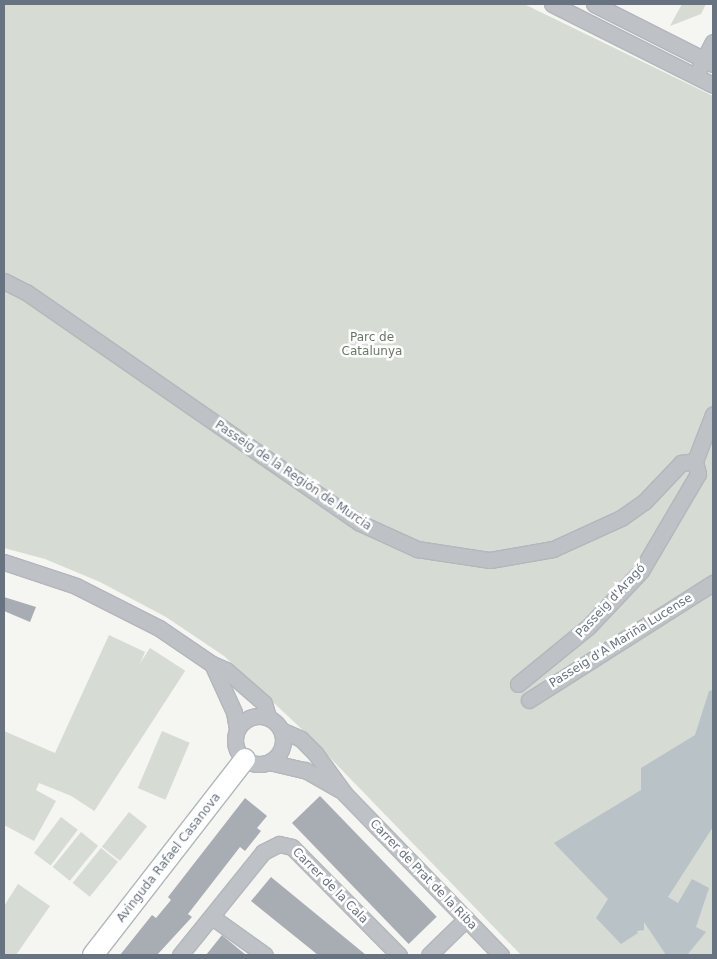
<!DOCTYPE html>
<meta charset="utf-8">
<style>
body{margin:0}
#map{position:relative;width:717px;height:959px;overflow:hidden;background:#f5f5f2;font-family:"DejaVu Sans",sans-serif}
div>[style]{position:absolute}
[style*='--x']{left:calc(var(--x)*1px);top:calc(var(--y)*1px);width:calc(var(--w)*1px);rotate:calc(var(--a)*1deg)}
.green>*{inset:0;background:#d6dbd3;transform-origin:0 0}
.water>*{inset:0;background:#b9c2c7}
.building>*{inset:0;background:#a7adb3;transform-origin:0 0}
.roads{filter:drop-shadow(1px 0 #b3b7bb) drop-shadow(-1px 0 #b3b7bb) drop-shadow(0 1px #b3b7bb) drop-shadow(0 -1px #b3b7bb)}
.street>*{height:15px;margin:-7.5px;padding:0 7.5px;transform-origin:7.5px;border-radius:7.5px;background:#bec1c5}
.street>.ring{margin:-7.5px;padding:0;box-sizing:content-box;background:none;border:15px solid #bec1c5;border-radius:50%}
.secondary>*{height:20px;margin:-10px;padding:0 10px;transform-origin:10px;border-radius:10px;background:#fff}
span{translate:-50% -50%;white-space:nowrap;text-align:center;line-height:1.15;-webkit-text-stroke:5px #fff;paint-order:stroke}
.park-label{font-size:12px;color:#687865}
.street-label{font-size:12px;color:#677380}
.frame{position:absolute;inset:0;border:5px solid #677380;pointer-events:none}
</style>
<div id="map">
<div class="green">
<i style="clip-path:polygon(4px 4px,524px 4px,713px 96px,713px 955px,521px 955px,308px 735px,224px 656px,166px 617px,100px 582px,45px 559px,4px 548px)"></i>
<i style="clip-path:polygon(682px 4px,706px 4px,701px 14px,670px 26px)"></i>
<i style="clip-path:polygon(109px 635px,145px 652px,79px 799px,39px 783px,36px 790px,56px 801px,34px 841px,4px 825px,4px 731px,55px 753px)"></i>
<i style="left:150px;top:648px;width:42px;height:167px;rotate:33deg"></i>
<i style="left:162px;top:731px;width:30px;height:62px;rotate:23deg"></i>
<i style="left:129px;top:812px;width:23px;height:44px;rotate:38deg"></i>
<i style="left:61px;top:817px;width:21px;height:45px;rotate:37deg"></i>
<i style="left:81px;top:832px;width:22px;height:45px;rotate:39deg"></i>
<i style="left:101px;top:848px;width:22px;height:45px;rotate:39deg"></i>
<i style="clip-path:polygon(18px 884px,50px 906px,16px 955px,4px 955px,4px 906px)"></i>
</div>
<div class="water">
<i style="clip-path:polygon(713px 690px,713px 827px,668px 897px,678px 903px,692px 879px,709px 888px,696px 927px,706px 932px,687px 955px,666px 955px,644px 922px,644px 930px,637px 931px,638px 933px,621px 944px,596px 918px,608px 899px,554px 843px,641px 790px,641px 768px,695px 735px,709px 691px)"></i>
</div>
<div class="building">
<i style="clip-path:polygon(4px 597px,36px 607px,30px 622px,4px 611px)"></i>
<i style="left:320px;top:796px;width:168px;height:39px;rotate:46deg"></i>
<i style="clip-path:polygon(245px 798px,267px 816px,257px 828px,261px 831px,245px 851px,240px 847px,188px 914px,192px 917px,157px 955px,120px 955px,152px 915px,156px 918px,171px 900px,168px 897px)"></i>
<i style="clip-path:polygon(271px 877px,366px 955px,318px 955px,251px 901px)"></i>
<i style="clip-path:polygon(222px 935px,223px 936px,246px 955px,206px 955px)"></i>
</div>
<div class="roads">
<div class="street">
<i style="--x:552;--y:4;--w:180;--a:26.7"></i>
<i style="--x:594;--y:4;--w:133;--a:26.8"></i>
<i style="--x:700;--y:67;--w:28;--a:-63"></i>
<i style="--x:4;--y:281;--w:25;--a:27"></i>
<i style="--x:26;--y:292;--w:406;--a:34.7"></i>
<i style="--x:360;--y:523;--w:63;--a:24.5"></i>
<i style="--x:417;--y:549;--w:74;--a:8.6"></i>
<i style="--x:490;--y:560;--w:64;--a:-9.9"></i>
<i style="--x:553;--y:549;--w:75;--a:-24.5"></i>
<i style="--x:621;--y:518;--w:28;--a:-35"></i>
<i style="--x:644;--y:502;--w:54;--a:-46.5"></i>
<i style="--x:681;--y:463;--w:14;--a:-8"></i>
<i style="--x:4;--y:562;--w:76;--a:18.4"></i>
<i style="--x:76;--y:586;--w:93;--a:26.8"></i>
<i style="--x:159;--y:628;--w:64;--a:34.2"></i>
<i style="--x:212;--y:664;--w:15;--a:23"></i>
<i style="--x:226;--y:670;--w:50;--a:41"></i>
<i style="--x:264;--y:703;--w:15;--a:74"></i>
<i style="--x:212;--y:664;--w:53;--a:65.4"></i>
<i style="--x:234;--y:712;--w:17;--a:80"></i>
<i style="--x:518;--y:684;--w:90;--a:-39.2"></i>
<i style="--x:588;--y:627;--w:77;--a:-46.6"></i>
<i style="--x:641;--y:571;--w:113;--a:-59.6"></i>
<i style="--x:698;--y:474;--w:13;--a:-103"></i>
<i style="--x:695;--y:461;--w:50;--a:-69"></i>
<i style="--x:529;--y:700;--w:218;--a:-32.5"></i>
<i class="ring" style="left:235px;top:716px;width:33px;height:33px"></i>
<i style="--x:281;--y:730;--w:22;--a:24"></i>
<i style="--x:301;--y:739;--w:20;--a:45"></i>
<i style="--x:315;--y:753;--w:51;--a:53.8"></i>
<i style="--x:345;--y:794;--w:224;--a:45.9"></i>
<i style="--x:269;--y:762;--w:37;--a:13"></i>
<i style="--x:305;--y:770;--w:40;--a:29.7"></i>
<i style="--x:212;--y:917;--w:65;--a:35.6"></i>
<i style="--x:180;--y:955;--w:132;--a:-51.1"></i>
<i style="--x:263;--y:852;--w:18;--a:-27"></i>
<i style="--x:279;--y:844;--w:13;--a:13"></i>
<i style="--x:292;--y:847;--w:152;--a:45.3"></i>
<i style="--x:429;--y:955;--w:52;--a:-44.2"></i>
</div>
<div class="secondary">
<i style="--x:93;--y:955;--w:248;--a:-52.2"></i>
</div>
</div>
<div class="park-label">
<span style="left:372px;top:345px">Parc de<br>Catalunya</span>
</div>
<div class="street-label">
<span style="left:293px;top:476px;rotate:34deg">Passeig de la Región de Murcia</span>
<span style="left:611px;top:601px;rotate:-47deg">Passeig d'Aragó</span>
<span style="left:621px;top:641px;rotate:-32deg">Passeig d'A Mariña Lucense</span>
<span style="left:169px;top:858px;rotate:-52deg">Avinguda Rafael Casanova</span>
<span style="left:423px;top:875px;rotate:46deg">Carrer de Prat de la Riba</span>
<span style="left:330px;top:886px;rotate:45deg">Carrer de la Cala</span>
</div>
<div class="frame"></div>
</div>
